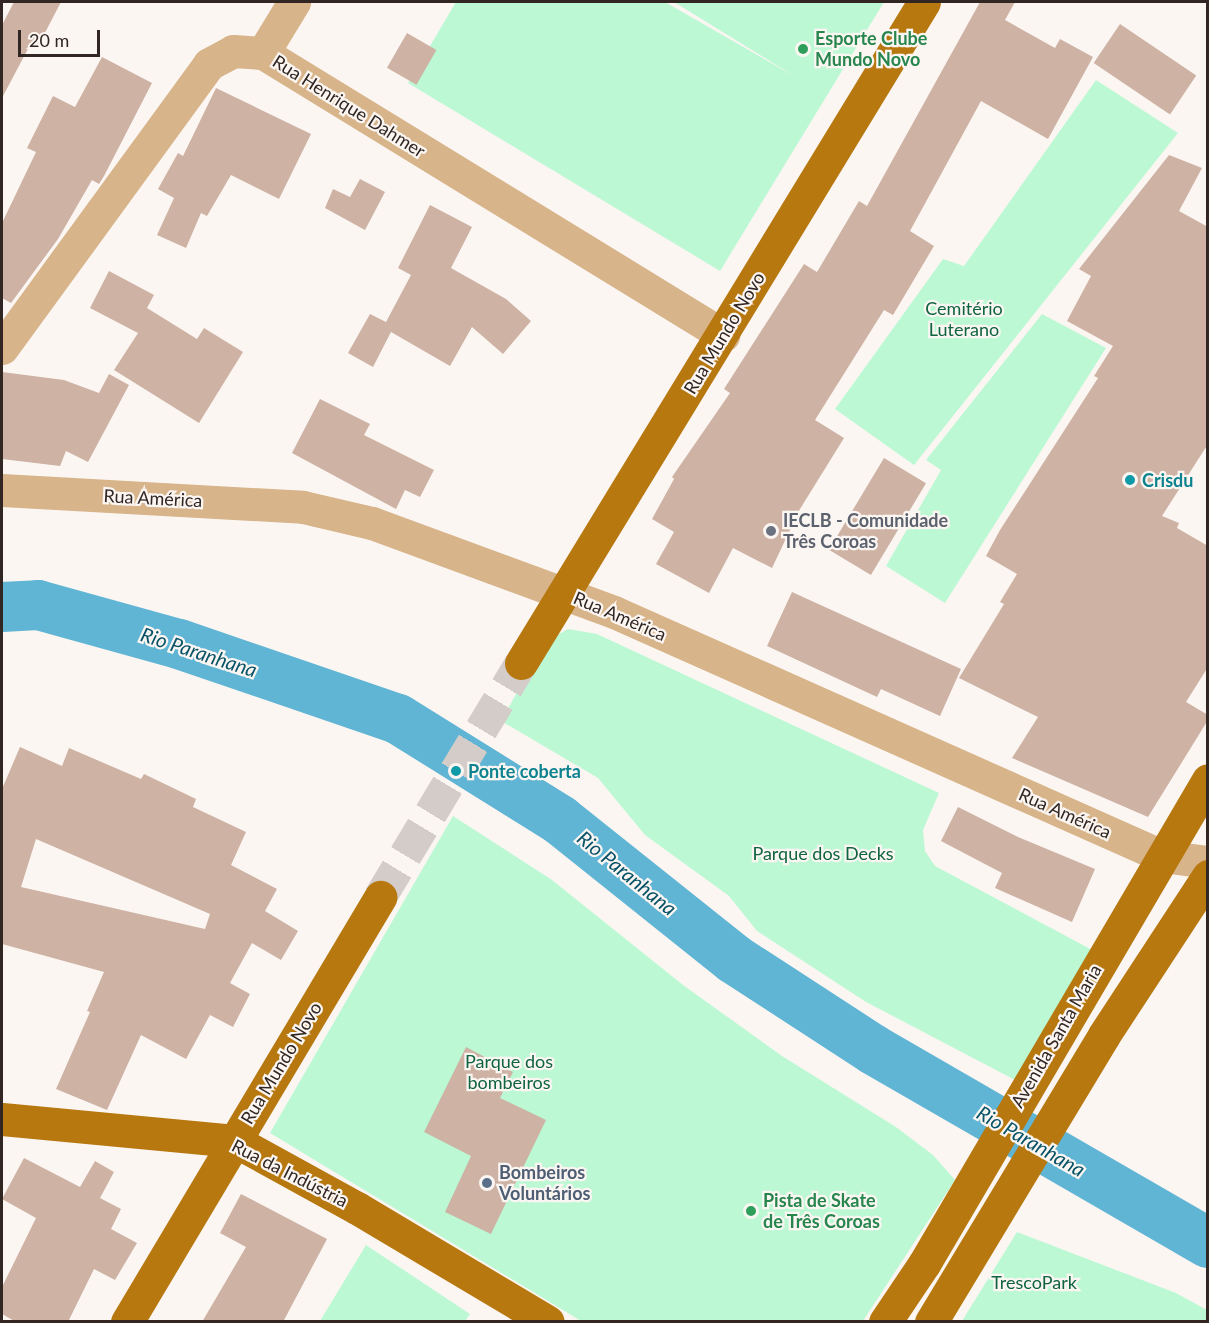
<!DOCTYPE html>
<meta charset="utf-8">
<style>
body{margin:0}
#map{position:relative;width:1209px;height:1323px;overflow:hidden;background:#fcf6f3;font-family:Lato,sans-serif}
div>[style]{position:absolute}
[style*='--x']{left:calc(var(--x)*1px);top:calc(var(--y)*1px);width:calc(var(--w)*1px);rotate:calc(var(--a)*1deg)}
.green>*{inset:0;background:#bcf8d4}
.river>*{height:50px;margin:-25px;padding:0 25px;transform-origin:25px;border-radius:25px;background:#60b5d4}
.building>*{inset:0;background:#ceb2a4;transform-origin:0 0}
.major-tunnel>*{height:33px;margin-top:-16.5px;transform-origin:0;background:repeating-linear-gradient(90deg,#d3ccc9 0 33px,transparent 0 49px)}
.minor>*{height:33px;margin:-16.5px;padding:0 16.5px;transform-origin:16.5px;border-radius:16.5px;background:#d7b48a}
.major>*{height:33px;margin:-16.5px;padding:0 16.5px;transform-origin:16.5px;border-radius:16.5px;background:#b7780f}
.dots>*{width:16px;height:16px;translate:-50% -50%;box-sizing:border-box;border:3px solid #fcf6f3;border-radius:50%}
span{translate:-50% -50%;white-space:nowrap;text-align:center;line-height:1.15;-webkit-text-stroke:4.5px #fcf6f3;paint-order:stroke}
.leisure-label{font-size:18px;color:#27864d;font-weight:700}
.left{translate:0 -50%;text-align:left}
.street-label{font-size:18px;color:#312621}
.park-label{font-size:18px;color:#0e643f}
.culture-label{font-size:18px;color:#0d838f;font-weight:700}
.worship-label{font-size:18px;color:#5b616d;font-weight:700}
.service-label{font-size:18px;color:#4e5e75;font-weight:700}
.water-label{font-size:20px;color:#085368;font-style:italic}
.frame{position:absolute;inset:0;border:3px solid #312621;pointer-events:none}
.scale{position:absolute;left:18px;top:30px;width:82px;height:27px;box-sizing:border-box;border:3px solid #312621;border-top:0;padding-left:8px;font-size:18px;line-height:21px;white-space:nowrap;color:#312621;-webkit-text-stroke:4px #fcf6f3;paint-order:stroke}
</style>
<div id="map">
<div class="green">
<i style="clip-path:polygon(456px 2px,665px 2px,794px 76px,674px 2px,884px 2px,720px 271px,408px 83px)"></i>
<i style="clip-path:polygon(1096px 80px,1178px 133px,914px 465px,835px 409px,943px 259px,964px 266px)"></i>
<i style="clip-path:polygon(1042px 314px,1106px 348px,945px 603px,886px 566px,941px 470px,926px 460px)"></i>
<i style="clip-path:polygon(568px 629px,597px 634px,939px 793px,923px 830px,925px 851px,935px 866px,1094px 951px,1017px 1081px,866px 1002px,757px 931px,729px 896px,645px 835px,598px 778px,501px 721px,545px 642px)"></i>
<i style="clip-path:polygon(453px 816px,552px 880px,683px 985px,782px 1056px,896px 1127px,933px 1155px,955px 1180px,863px 1321px,581px 1321px,270px 1133px)"></i>
<i style="clip-path:polygon(1017px 1232px,1176px 1293px,1207px 1310px,1207px 1321px,962px 1321px)"></i>
<i style="clip-path:polygon(366px 1245px,470px 1314px,465px 1321px,320px 1321px)"></i>
</div>
<div class="river">
<i style="--x:2;--y:607;--w:36;--a:-3"></i>
<i style="--x:38;--y:605;--w:146;--a:15.5"></i>
<i style="--x:179;--y:644;--w:231;--a:18.9"></i>
<i style="--x:398;--y:719;--w:191;--a:31.9"></i>
<i style="--x:560;--y:820;--w:223;--a:38.6"></i>
<i style="--x:734;--y:959;--w:167;--a:33"></i>
<i style="--x:874;--y:1050;--w:386;--a:30"></i>
</div>
<div class="building">
<i style="clip-path:polygon(14px 2px,61px 2px,37px 48px,30px 45px,2px 98px,2px 25px)"></i>
<i style="clip-path:polygon(980px 2px,1015px 2px,1005px 20px,1055px 48px,1060px 39px,1093px 57px,1048px 139px,981px 101px,910px 231px,934px 246px,893px 315px,884px 310px,815px 420px,844px 438px,800px 509px,772px 568px,733px 548px,709px 593px,656px 564px,674px 532px,652px 519px,674px 479px,672px 477px,730px 393px,724px 389px,804px 264px,817px 272px,859px 201px,867px 206px)"></i>
<i style="left:1120px;top:24px;width:92px;height:47px;rotate:34deg"></i>
<i style="left:407px;top:33px;width:34px;height:40px;rotate:30deg"></i>
<i style="clip-path:polygon(102px 57px,152px 83px,104px 176px,99px 184px,92px 180px,58px 239px,11px 303px,2px 298px,2px 223px,36px 152px,27px 148px,53px 96px,75px 107px)"></i>
<i style="clip-path:polygon(216px 88px,311px 134px,279px 199px,231px 175px,207px 216px,201px 213px,186px 248px,157px 235px,174px 198px,158px 189px,178px 153px,183px 156px)"></i>
<i style="clip-path:polygon(1169px 155px,1202px 168px,1179px 211px,1208px 227px,1208px 444px,1162px 516px,1179px 523px,1177px 528px,1208px 546px,1208px 667px,1186px 702px,1208px 715px,1208px 720px,1148px 817px,1012px 758px,1038px 717px,959px 678px,1004px 604px,1000px 602px,1017px 574px,986px 556px,1000px 530px,1098px 378px,1094px 376px,1113px 346px,1067px 321px,1091px 276px,1079px 269px)"></i>
<i style="clip-path:polygon(360px 179px,385px 192px,365px 230px,325px 208px,333px 189px,350px 197px)"></i>
<i style="clip-path:polygon(430px 205px,472px 227px,451px 268px,506px 299px,531px 321px,503px 354px,472px 327px,450px 366px,391px 332px,373px 367px,348px 353px,370px 314px,386px 322px,411px 275px,398px 268px)"></i>
<i style="clip-path:polygon(109px 271px,154px 295px,147px 308px,197px 339px,204px 328px,243px 352px,199px 423px,114px 370px,138px 333px,90px 308px)"></i>
<i style="clip-path:polygon(2px 372px,64px 380px,99px 393px,109px 374px,129px 385px,88px 462px,66px 451px,60px 466px,2px 459px)"></i>
<i style="clip-path:polygon(320px 399px,370px 424px,364px 435px,434px 470px,420px 497px,405px 490px,396px 509px,292px 453px)"></i>
<i style="left:884px;top:458px;width:49px;height:107px;rotate:31deg"></i>
<i style="clip-path:polygon(792px 592px,961px 669px,940px 716px,881px 689px,877px 697px,767px 646px)"></i>
<i style="clip-path:polygon(evenodd,20px 747px,62px 766px,69px 748px,141px 779px,144px 774px,196px 799px,193px 807px,246px 832px,231px 865px,277px 889px,265px 911px,298px 931px,281px 960px,252px 943px,230px 983px,250px 994px,233px 1027px,210px 1015px,186px 1059px,141px 1035px,107px 1110px,56px 1089px,90px 1012px,87px 1011px,104px 972px,2px 944px,2px 789px,20px 747px,36px 839px,210px 914px,205px 929px,21px 887px,36px 839px)"></i>
<i style="clip-path:polygon(958px 807px,1018px 837px,1095px 869px,1072px 922px,995px 888px,1002px 873px,941px 841px)"></i>
<i style="clip-path:polygon(466px 1047px,513px 1072px,500px 1098px,546px 1120px,491px 1234px,445px 1212px,471px 1156px,424px 1132px)"></i>
<i style="clip-path:polygon(24px 1158px,80px 1187px,95px 1161px,114px 1172px,100px 1198px,121px 1209px,111px 1229px,137px 1243px,115px 1280px,94px 1269px,68px 1322px,16px 1322px,2px 1314px,2px 1287px,36px 1218px,2px 1199px)"></i>
<i style="clip-path:polygon(241px 1194px,327px 1239px,283px 1322px,202px 1322px,246px 1247px,220px 1233px)"></i>
</div>
<div class="major-tunnel">
<i style="--x:380;--y:897;--w:273;--a:-58.9"></i>
</div>
<div class="minor">
<i style="--x:263;--y:53;--w:60;--a:-58.7"></i>
<i style="--x:2;--y:348;--w:351;--a:-53.9"></i>
<i style="--x:209;--y:64;--w:27;--a:-28"></i>
<i style="--x:233;--y:51;--w:30;--a:4"></i>
<i style="--x:263;--y:53;--w:540;--a:31.51"></i>
<i style="--x:2;--y:490;--w:301;--a:3.2"></i>
<i style="--x:303;--y:507;--w:71;--a:13.1"></i>
<i style="--x:372;--y:523;--w:258;--a:20.2"></i>
<i style="--x:614;--y:612;--w:600;--a:24"></i>
<i style="--x:1162;--y:856;--w:46;--a:7.4"></i>
</div>
<div class="major">
<i style="--x:521;--y:663;--w:774;--a:-58.63"></i>
<i style="--x:2;--y:1119;--w:234;--a:5.4"></i>
<i style="--x:235;--y:1141;--w:139;--a:28.8"></i>
<i style="--x:357;--y:1208;--w:222;--a:30.8"></i>
<i style="--x:127;--y:1322;--w:495;--a:-59.2"></i>
<i style="--x:885;--y:1322;--w:70;--a:-56.1"></i>
<i style="--x:924;--y:1264;--w:561;--a:-59.6"></i>
<i style="--x:931;--y:1322;--w:335;--a:-58.9"></i>
<i style="--x:1104;--y:1035;--w:190;--a:-56.8"></i>
</div>
<div class="dots">
<i style="left:803px;top:49px;background:#2e9e5b"></i>
<i style="left:1130px;top:480px;background:#0f9aa8"></i>
<i style="left:771px;top:531px;background:#6b7280"></i>
<i style="left:456px;top:771px;background:#0f9aa8"></i>
<i style="left:487px;top:1183px;background:#5c6f8a"></i>
<i style="left:751px;top:1211px;background:#2e9e5b"></i>
</div>
<div class="leisure-label">
<span class="left" style="left:815px;top:49px">Esporte Clube<br>Mundo Novo</span>
<span class="left" style="left:763px;top:1211px">Pista de Skate<br>de Três Coroas</span>
</div>
<div class="street-label">
<span style="left:349px;top:106px;rotate:32deg">Rua Henrique Dahmer</span>
<span style="left:724px;top:333px;rotate:-59deg">Rua Mundo Novo</span>
<span style="left:153px;top:498px;rotate:3deg">Rua América</span>
<span style="left:620px;top:616px;rotate:23deg">Rua América</span>
<span style="left:1065px;top:813px;rotate:24deg">Rua América</span>
<span style="left:1056px;top:1036px;rotate:-60deg">Avenida Santa Maria</span>
<span style="left:281px;top:1063px;rotate:-59deg">Rua Mundo Novo</span>
<span style="left:290px;top:1173px;rotate:27deg">Rua da Indústria</span>
</div>
<div class="park-label">
<span style="left:964px;top:319px">Cemitério<br>Luterano</span>
<span style="left:823px;top:853px">Parque dos Decks</span>
<span style="left:509px;top:1072px">Parque dos<br>bombeiros</span>
<span style="left:1034px;top:1282px">TrescoPark</span>
</div>
<div class="culture-label">
<span class="left" style="left:1142px;top:480px">Crisdu</span>
<span class="left" style="left:468px;top:771px">Ponte coberta</span>
</div>
<div class="worship-label">
<span class="left" style="left:783px;top:531px">IECLB - Comunidade<br>Três Coroas</span>
</div>
<div class="service-label">
<span class="left" style="left:499px;top:1183px">Bombeiros<br>Voluntários</span>
</div>
<div class="water-label">
<span style="left:199px;top:652px;rotate:18deg">Rio Paranhana</span>
<span style="left:627px;top:873px;rotate:39deg">Rio Paranhana</span>
<span style="left:1031px;top:1141px;rotate:30deg">Rio Paranhana</span>
</div>
<div class="frame"></div>
<div class="scale">20 m</div>
</div>
